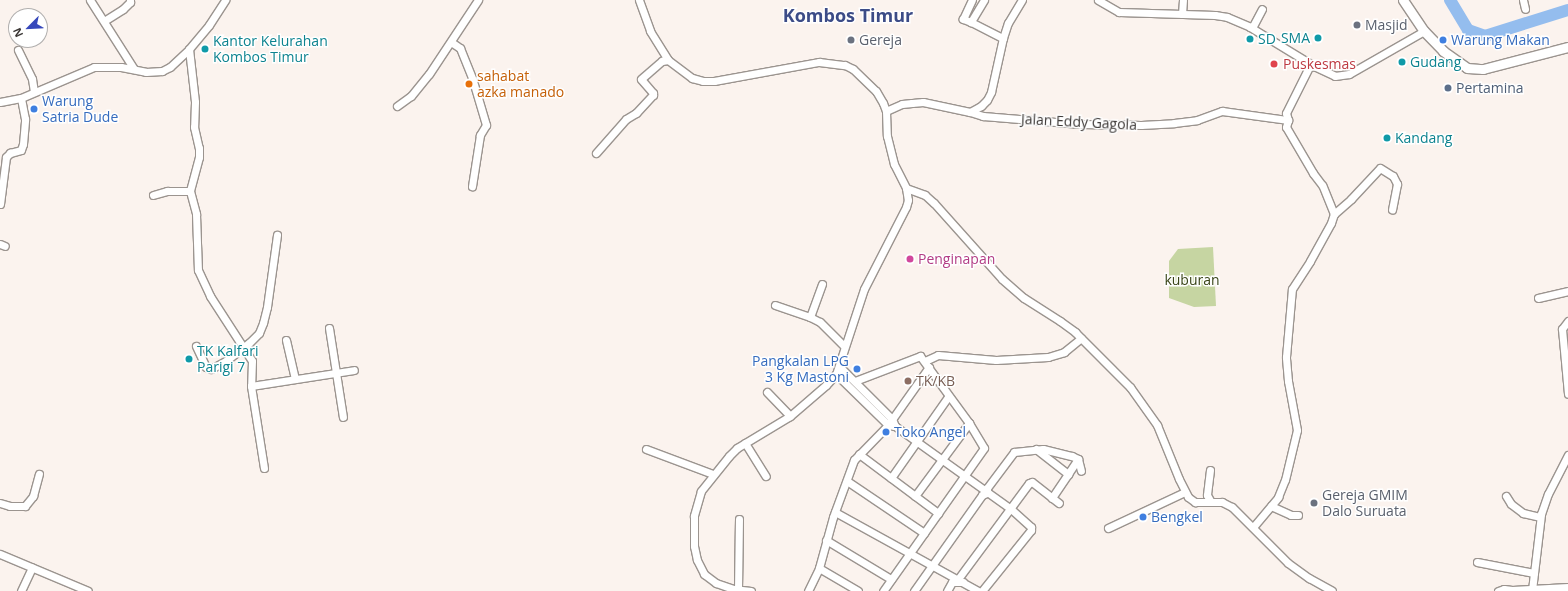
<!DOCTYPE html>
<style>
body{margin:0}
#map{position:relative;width:1568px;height:591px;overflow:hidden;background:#fbf3ee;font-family:"Open Sans",sans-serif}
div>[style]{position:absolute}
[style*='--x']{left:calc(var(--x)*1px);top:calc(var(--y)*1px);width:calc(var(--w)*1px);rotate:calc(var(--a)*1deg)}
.green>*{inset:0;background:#c6d5a2}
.river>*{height:12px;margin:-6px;padding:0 6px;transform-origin:6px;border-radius:6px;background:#94bdee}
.roads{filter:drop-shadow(1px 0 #9b948f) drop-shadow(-1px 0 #9b948f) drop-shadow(0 1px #9b948f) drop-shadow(0 -1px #9b948f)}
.minor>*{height:7px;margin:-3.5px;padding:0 3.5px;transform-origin:3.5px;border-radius:3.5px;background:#fff}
.major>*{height:9px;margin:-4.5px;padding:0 4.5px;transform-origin:4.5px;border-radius:4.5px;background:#fff}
.dots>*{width:11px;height:11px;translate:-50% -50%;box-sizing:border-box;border:2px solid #fff;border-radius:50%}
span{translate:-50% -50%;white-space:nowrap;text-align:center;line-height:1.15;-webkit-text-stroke:3px #fff;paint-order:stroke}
.worship-label{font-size:14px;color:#5b616d}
.left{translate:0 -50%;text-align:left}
.culture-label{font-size:14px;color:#0d838f}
.right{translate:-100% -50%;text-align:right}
.shop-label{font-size:14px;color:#366cbe}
.health-label{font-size:14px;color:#be3a42}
.food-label{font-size:14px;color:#c56008}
.service-label{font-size:14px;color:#4e5e75}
.street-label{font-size:14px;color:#3b3735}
.hotel-label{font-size:14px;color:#b23c85}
.park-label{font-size:14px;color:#394417}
.education-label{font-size:14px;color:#785e54}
.district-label{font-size:18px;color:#3c4c87;font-weight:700}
.north{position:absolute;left:8px;top:8px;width:40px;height:40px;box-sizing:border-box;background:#fff;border:1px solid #b1afae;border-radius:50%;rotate:246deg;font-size:11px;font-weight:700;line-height:16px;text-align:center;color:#3b3735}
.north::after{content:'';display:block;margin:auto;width:14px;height:18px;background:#3748bb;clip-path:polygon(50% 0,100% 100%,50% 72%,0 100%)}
</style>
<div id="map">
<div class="green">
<i style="clip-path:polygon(1213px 247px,1216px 306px,1194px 307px,1169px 298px,1169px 261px,1178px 249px)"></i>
</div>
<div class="river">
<i style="--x:1450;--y:0;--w:35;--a:59"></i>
<i style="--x:1468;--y:30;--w:18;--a:19"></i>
<i style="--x:1485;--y:36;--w:87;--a:-17.4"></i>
</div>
<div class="roads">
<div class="minor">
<i style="--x:90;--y:0;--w:82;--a:57.5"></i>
<i style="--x:639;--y:0;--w:33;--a:70"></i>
<i style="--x:650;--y:31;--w:34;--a:58"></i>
<i style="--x:668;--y:60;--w:30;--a:37"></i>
<i style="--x:692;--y:78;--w:11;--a:15"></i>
<i style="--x:703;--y:81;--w:11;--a:0"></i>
<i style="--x:714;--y:81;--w:107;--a:-10.3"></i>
<i style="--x:819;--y:62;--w:26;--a:7"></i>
<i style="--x:845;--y:65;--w:9;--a:27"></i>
<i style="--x:853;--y:69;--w:32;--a:44"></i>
<i style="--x:876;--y:91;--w:14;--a:60"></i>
<i style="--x:883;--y:103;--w:9;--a:69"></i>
<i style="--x:886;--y:111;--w:25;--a:88"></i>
<i style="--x:887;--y:136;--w:29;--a:76"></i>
<i style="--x:894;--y:164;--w:27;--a:63"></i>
<i style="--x:906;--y:188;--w:12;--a:81"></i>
<i style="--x:908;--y:200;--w:7;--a:106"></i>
<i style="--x:906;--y:207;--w:92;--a:117.1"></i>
<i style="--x:864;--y:289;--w:89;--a:108.2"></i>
<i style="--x:836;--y:374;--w:15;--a:132"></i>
<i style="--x:826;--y:385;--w:48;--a:139.3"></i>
<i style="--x:790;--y:416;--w:62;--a:148.9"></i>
<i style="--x:737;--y:448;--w:11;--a:135"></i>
<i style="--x:729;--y:456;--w:45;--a:128.7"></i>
<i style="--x:701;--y:491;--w:26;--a:106"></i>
<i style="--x:694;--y:516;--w:30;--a:90"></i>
<i style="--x:694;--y:546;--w:14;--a:78"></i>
<i style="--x:697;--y:560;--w:16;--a:63"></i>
<i style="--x:704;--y:574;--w:15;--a:37"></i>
<i style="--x:716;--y:583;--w:18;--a:19"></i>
<i style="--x:733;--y:589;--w:18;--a:6"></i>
<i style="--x:984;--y:0;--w:26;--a:121"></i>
<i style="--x:971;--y:22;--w:36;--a:27"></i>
<i style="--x:1098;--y:0;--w:24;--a:30"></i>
<i style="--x:1119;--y:12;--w:96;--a:1.8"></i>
<i style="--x:1215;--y:15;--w:12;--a:9"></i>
<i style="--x:1227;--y:17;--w:25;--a:23"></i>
<i style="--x:1250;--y:27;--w:75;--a:31.4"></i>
<i style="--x:1314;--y:66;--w:23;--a:25"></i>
<i style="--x:1335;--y:76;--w:14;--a:-8"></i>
<i style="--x:1349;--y:74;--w:86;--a:-29.8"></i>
<i style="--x:1523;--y:0;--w:9;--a:77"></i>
<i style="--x:1182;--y:14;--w:14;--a:-86"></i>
<i style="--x:104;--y:21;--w:22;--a:-32"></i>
<i style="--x:123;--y:9;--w:10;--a:-45"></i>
<i style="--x:130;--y:2;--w:2;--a:-90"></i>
<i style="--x:971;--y:22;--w:9;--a:-159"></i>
<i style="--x:963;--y:19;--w:21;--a:-65"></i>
<i style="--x:1250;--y:27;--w:3;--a:-18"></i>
<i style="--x:1253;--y:26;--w:19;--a:-62"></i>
<i style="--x:451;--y:42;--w:11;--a:34"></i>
<i style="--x:460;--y:48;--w:35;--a:68"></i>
<i style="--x:473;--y:81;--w:46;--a:73.5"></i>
<i style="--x:486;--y:125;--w:12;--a:121"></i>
<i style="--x:480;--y:135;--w:52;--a:98.9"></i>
<i style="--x:189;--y:49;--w:53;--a:83.5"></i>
<i style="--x:195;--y:102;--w:25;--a:92"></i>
<i style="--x:194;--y:127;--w:22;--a:77"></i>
<i style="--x:199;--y:148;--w:9;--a:90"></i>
<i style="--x:199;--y:157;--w:35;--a:105"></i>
<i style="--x:190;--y:191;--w:24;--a:75"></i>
<i style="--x:196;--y:214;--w:56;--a:88"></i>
<i style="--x:198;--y:270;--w:29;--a:65"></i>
<i style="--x:210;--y:296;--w:77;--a:57.1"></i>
<i style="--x:252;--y:361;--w:25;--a:92"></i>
<i style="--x:251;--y:386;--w:83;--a:81"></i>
<i style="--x:18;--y:50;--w:32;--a:64"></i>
<i style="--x:32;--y:79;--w:13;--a:81"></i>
<i style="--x:0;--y:102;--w:21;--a:-11"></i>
<i style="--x:21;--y:98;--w:79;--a:-23"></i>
<i style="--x:94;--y:67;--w:27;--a:0"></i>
<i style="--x:121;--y:67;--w:25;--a:11"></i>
<i style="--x:146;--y:72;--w:16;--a:-4"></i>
<i style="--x:162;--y:71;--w:9;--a:-27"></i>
<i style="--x:170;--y:67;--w:26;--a:-43"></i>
<i style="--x:189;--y:49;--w:31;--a:-50"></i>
<i style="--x:209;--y:25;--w:30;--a:-57"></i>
<i style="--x:397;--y:106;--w:17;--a:-36"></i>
<i style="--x:411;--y:96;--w:28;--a:-51"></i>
<i style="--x:429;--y:74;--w:89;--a:-56.5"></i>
<i style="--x:886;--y:111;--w:17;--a:-24"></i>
<i style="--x:902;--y:104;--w:10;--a:-6"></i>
<i style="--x:912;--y:103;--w:11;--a:-5"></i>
<i style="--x:923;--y:102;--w:48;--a:12"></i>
<i style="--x:970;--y:112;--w:13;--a:-29"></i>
<i style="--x:981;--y:106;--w:8;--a:-45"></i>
<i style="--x:987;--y:100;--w:9;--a:-63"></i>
<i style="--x:991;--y:92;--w:55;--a:-77.5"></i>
<i style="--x:1003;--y:38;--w:16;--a:-72"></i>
<i style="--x:1008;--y:23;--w:27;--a:-59"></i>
<i style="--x:970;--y:112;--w:14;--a:17"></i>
<i style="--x:983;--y:116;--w:97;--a:4.7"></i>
<i style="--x:1080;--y:124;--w:61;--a:0.9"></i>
<i style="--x:1141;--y:125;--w:33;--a:-3"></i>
<i style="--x:1174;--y:123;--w:23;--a:-7"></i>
<i style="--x:1197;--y:120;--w:27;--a:-20"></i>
<i style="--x:1222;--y:111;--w:67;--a:7.8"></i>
<i style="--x:596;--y:153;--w:45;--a:-48.6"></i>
<i style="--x:626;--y:119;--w:12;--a:-31"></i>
<i style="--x:636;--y:113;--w:25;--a:-47"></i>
<i style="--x:653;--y:95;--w:2;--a:-90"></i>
<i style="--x:653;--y:93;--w:18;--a:-131"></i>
<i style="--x:641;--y:79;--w:28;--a:-41"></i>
<i style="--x:662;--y:61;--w:6;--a:-9"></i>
<i style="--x:906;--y:188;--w:20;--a:20"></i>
<i style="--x:925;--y:195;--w:12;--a:42"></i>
<i style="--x:934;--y:203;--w:102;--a:48.2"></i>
<i style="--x:1002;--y:279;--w:29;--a:41"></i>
<i style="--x:1024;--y:298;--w:43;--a:32.6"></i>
<i style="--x:1060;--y:321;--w:19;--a:36"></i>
<i style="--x:1075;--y:332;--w:78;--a:45"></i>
<i style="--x:1130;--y:387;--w:47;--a:54.6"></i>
<i style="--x:1157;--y:425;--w:58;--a:67.8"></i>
<i style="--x:1179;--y:479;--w:20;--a:63"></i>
<i style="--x:1188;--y:497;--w:9;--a:36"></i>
<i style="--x:1195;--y:502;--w:27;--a:0"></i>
<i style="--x:1222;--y:502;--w:11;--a:27"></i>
<i style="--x:1232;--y:507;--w:79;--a:45"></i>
<i style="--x:1288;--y:563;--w:26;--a:36"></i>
<i style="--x:1309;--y:578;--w:26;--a:29"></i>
<i style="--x:153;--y:195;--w:15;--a:-16"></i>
<i style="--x:167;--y:191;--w:23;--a:0"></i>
<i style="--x:0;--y:204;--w:47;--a:-82.7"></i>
<i style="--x:6;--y:157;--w:6;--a:-45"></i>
<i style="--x:10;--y:153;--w:11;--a:-15"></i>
<i style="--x:21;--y:150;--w:6;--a:-72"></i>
<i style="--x:23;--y:144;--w:25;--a:-85"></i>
<i style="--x:25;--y:119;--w:21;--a:-101"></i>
<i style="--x:1334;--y:214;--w:23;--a:-41"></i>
<i style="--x:1351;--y:199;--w:42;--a:-46.9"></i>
<i style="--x:1380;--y:168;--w:15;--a:32"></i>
<i style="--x:1393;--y:176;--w:9;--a:63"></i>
<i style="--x:1397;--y:184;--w:26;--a:101"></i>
<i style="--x:0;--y:244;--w:5;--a:22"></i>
<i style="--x:1538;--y:298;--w:31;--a:-13"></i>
<i style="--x:775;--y:305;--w:37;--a:19"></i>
<i style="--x:810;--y:317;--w:11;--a:27"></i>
<i style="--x:820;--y:322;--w:34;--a:45"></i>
<i style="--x:810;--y:317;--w:35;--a:-70"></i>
<i style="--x:1568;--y:321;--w:10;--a:127"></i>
<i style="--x:1562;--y:329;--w:65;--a:84.7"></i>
<i style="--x:329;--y:328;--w:90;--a:81.1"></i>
<i style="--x:286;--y:340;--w:40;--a:77"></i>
<i style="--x:196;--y:346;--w:23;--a:65"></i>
<i style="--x:206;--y:367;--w:5;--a:22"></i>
<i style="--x:211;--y:369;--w:18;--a:-29"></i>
<i style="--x:227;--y:360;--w:28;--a:-38"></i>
<i style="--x:249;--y:343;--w:14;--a:-45"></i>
<i style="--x:259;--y:333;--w:11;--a:-68"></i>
<i style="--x:263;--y:323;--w:16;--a:-76"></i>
<i style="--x:267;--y:307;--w:73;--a:-82.1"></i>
<i style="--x:925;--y:361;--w:14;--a:-25"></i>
<i style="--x:938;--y:355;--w:58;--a:4.9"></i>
<i style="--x:996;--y:360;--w:52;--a:-3.3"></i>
<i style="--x:1048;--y:357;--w:17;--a:-17"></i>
<i style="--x:1064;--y:352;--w:22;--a:-39"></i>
<i style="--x:836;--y:374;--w:73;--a:44.4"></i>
<i style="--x:888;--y:425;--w:7;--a:8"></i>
<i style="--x:895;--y:426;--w:8;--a:-113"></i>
<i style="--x:892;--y:419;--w:74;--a:-135"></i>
<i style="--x:855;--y:381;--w:70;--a:-21"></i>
<i style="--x:920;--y:356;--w:83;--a:53.8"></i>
<i style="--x:969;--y:423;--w:29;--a:59"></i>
<i style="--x:984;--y:448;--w:175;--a:125.2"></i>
<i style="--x:251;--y:386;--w:104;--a:-8.8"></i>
<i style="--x:767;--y:392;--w:33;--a:46"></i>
<i style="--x:895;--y:426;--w:143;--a:35.6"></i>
<i style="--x:1011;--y:509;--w:27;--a:42"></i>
<i style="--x:1031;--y:527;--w:3;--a:90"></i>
<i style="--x:1031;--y:530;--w:78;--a:128.8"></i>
<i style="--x:745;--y:443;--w:39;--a:58"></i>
<i style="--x:646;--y:449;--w:72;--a:20.5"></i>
<i style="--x:1036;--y:449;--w:41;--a:38"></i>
<i style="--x:1068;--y:474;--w:29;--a:124"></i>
<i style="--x:859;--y:454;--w:99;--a:36.8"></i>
<i style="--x:1078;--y:459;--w:12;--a:76"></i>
<i style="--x:1210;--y:470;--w:25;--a:97"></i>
<i style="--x:1207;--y:495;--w:8;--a:60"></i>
<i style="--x:891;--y:478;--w:99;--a:-54.9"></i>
<i style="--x:847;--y:481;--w:93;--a:34"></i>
<i style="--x:915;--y:496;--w:91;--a:-53.5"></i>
<i style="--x:1506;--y:496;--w:9;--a:58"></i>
<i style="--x:1511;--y:504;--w:15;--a:37"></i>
<i style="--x:1523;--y:513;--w:17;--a:13"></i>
<i style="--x:0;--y:503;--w:10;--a:17"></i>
<i style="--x:10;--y:506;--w:15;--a:0"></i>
<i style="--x:25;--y:506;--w:13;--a:-51"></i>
<i style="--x:33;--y:496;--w:23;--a:-75"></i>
<i style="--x:1271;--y:506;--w:22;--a:24"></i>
<i style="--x:1291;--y:515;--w:7;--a:0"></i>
<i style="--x:835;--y:512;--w:163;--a:28.9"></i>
<i style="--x:1254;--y:526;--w:38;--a:-50"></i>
<i style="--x:1278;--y:497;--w:18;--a:-68"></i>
<i style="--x:1285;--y:480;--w:51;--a:-76.5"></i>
<i style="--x:1297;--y:430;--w:50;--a:-100.4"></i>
<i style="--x:1288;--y:381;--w:24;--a:-95"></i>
<i style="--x:1286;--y:357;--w:68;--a:-85"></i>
<i style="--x:1292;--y:289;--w:33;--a:-57"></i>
<i style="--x:1310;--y:261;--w:43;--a:-61.1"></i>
<i style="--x:1331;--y:223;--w:9;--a:-72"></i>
<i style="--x:1334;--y:214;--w:31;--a:-112"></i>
<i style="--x:1322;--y:185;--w:15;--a:-127"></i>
<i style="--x:1313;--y:173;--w:53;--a:-120.4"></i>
<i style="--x:1286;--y:127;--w:7;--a:-74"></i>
<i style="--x:1288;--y:120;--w:7;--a:-106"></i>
<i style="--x:1286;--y:113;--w:51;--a:-63.4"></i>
<i style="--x:1309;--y:67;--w:5;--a:-11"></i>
<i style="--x:1108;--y:528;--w:85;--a:-25.1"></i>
<i style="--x:826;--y:540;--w:76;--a:31"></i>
<i style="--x:0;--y:554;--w:95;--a:22.8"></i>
<i style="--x:1477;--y:562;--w:58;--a:10.9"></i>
<i style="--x:819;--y:568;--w:45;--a:30.5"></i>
<i style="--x:958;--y:579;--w:119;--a:-53.5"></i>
<i style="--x:1029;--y:483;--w:3;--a:-18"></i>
<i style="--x:1032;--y:482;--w:34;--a:38"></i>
<i style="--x:738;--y:590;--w:71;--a:-89.2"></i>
<i style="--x:1532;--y:590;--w:77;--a:-83.2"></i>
<i style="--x:1541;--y:514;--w:21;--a:-71"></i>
<i style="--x:1548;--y:494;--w:44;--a:-62.9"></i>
<i style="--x:21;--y:591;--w:26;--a:-65"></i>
<i style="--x:808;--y:591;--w:25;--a:-64"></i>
<i style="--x:819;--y:568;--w:53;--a:-74.6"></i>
<i style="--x:833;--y:517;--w:61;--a:-69.8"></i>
<i style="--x:854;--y:460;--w:49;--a:-45.8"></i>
<i style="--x:888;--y:425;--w:71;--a:-54.7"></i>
<i style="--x:914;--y:591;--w:118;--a:-54.7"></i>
<i style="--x:982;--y:495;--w:5;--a:-22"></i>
<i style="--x:987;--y:493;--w:5;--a:-90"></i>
<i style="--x:987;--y:488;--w:45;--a:-53.1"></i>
<i style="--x:1014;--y:452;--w:29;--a:-6"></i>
<i style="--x:1043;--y:449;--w:30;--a:14"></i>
<i style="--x:1072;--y:456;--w:7;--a:27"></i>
<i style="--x:1078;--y:459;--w:18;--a:124"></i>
<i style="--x:947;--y:591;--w:10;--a:-61"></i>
<i style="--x:952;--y:582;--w:11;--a:0"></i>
<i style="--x:1498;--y:591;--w:6;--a:-18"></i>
<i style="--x:1504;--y:589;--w:8;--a:7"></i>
<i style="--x:1512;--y:590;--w:56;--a:-3.1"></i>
</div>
<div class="major">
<i style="--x:1403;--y:0;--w:37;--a:56"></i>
<i style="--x:1424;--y:31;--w:28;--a:46"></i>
<i style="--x:1443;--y:51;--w:29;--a:35"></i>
<i style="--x:1467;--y:68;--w:16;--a:4"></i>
<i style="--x:1483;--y:69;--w:88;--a:-14.5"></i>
</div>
</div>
<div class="dots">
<i style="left:1357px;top:25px;background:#6b7280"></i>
<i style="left:1318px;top:38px;background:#0f9aa8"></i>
<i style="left:1250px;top:39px;background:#0f9aa8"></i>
<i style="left:851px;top:40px;background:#6b7280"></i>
<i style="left:1443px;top:40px;background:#3f7fe0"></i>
<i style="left:205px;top:49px;background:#0f9aa8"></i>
<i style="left:1402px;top:62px;background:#0f9aa8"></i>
<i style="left:1274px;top:64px;background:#e0444e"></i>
<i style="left:469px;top:84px;background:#e8710a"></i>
<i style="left:1448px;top:88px;background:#5c6f8a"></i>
<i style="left:34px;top:109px;background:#3f7fe0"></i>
<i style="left:1387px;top:138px;background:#0f9aa8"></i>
<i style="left:910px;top:259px;background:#d1479c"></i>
<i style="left:189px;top:359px;background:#0f9aa8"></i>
<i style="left:857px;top:369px;background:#3f7fe0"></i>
<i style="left:908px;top:381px;background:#8d6e63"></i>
<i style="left:886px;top:432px;background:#3f7fe0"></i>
<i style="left:1314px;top:503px;background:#6b7280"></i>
<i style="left:1143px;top:517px;background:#3f7fe0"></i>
</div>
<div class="worship-label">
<span class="left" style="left:1365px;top:25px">Masjid</span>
<span class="left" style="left:859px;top:40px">Gereja</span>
<span class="left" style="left:1322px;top:503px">Gereja GMIM<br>Dalo Suruata</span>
</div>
<div class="culture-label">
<span class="right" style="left:1310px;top:38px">SMA</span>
<span class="left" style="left:1258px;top:39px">SD</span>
<span class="left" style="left:213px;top:49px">Kantor Kelurahan<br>Kombos Timur</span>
<span class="left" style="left:1410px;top:62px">Gudang</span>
<span class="left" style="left:1395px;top:138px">Kandang</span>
<span class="left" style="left:197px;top:359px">TK Kalfari<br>Parigi 7</span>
</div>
<div class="shop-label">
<span class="left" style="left:1451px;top:40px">Warung Makan</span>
<span class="left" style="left:42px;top:109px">Warung<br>Satria Dude</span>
<span class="right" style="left:849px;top:369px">Pangkalan LPG<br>3 Kg Mastoni</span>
<span class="left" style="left:894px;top:432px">Toko Angel</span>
<span class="left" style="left:1151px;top:517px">Bengkel</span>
</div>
<div class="health-label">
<span class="left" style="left:1283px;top:64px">Puskesmas</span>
</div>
<div class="food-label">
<span class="left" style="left:477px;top:84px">sahabat<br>azka manado</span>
</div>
<div class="service-label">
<span class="left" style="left:1456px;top:88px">Pertamina</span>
</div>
<div class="street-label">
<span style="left:1079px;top:122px;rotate:3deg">Jalan Eddy Gagola</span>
</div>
<div class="hotel-label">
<span class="left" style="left:918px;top:259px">Penginapan</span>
</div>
<div class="park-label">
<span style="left:1192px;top:280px">kuburan</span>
</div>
<div class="education-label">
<span class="left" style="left:916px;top:381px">TK/KB</span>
</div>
<div class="district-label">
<span style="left:848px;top:15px">Kombos Timur</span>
</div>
<div class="north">N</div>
</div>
